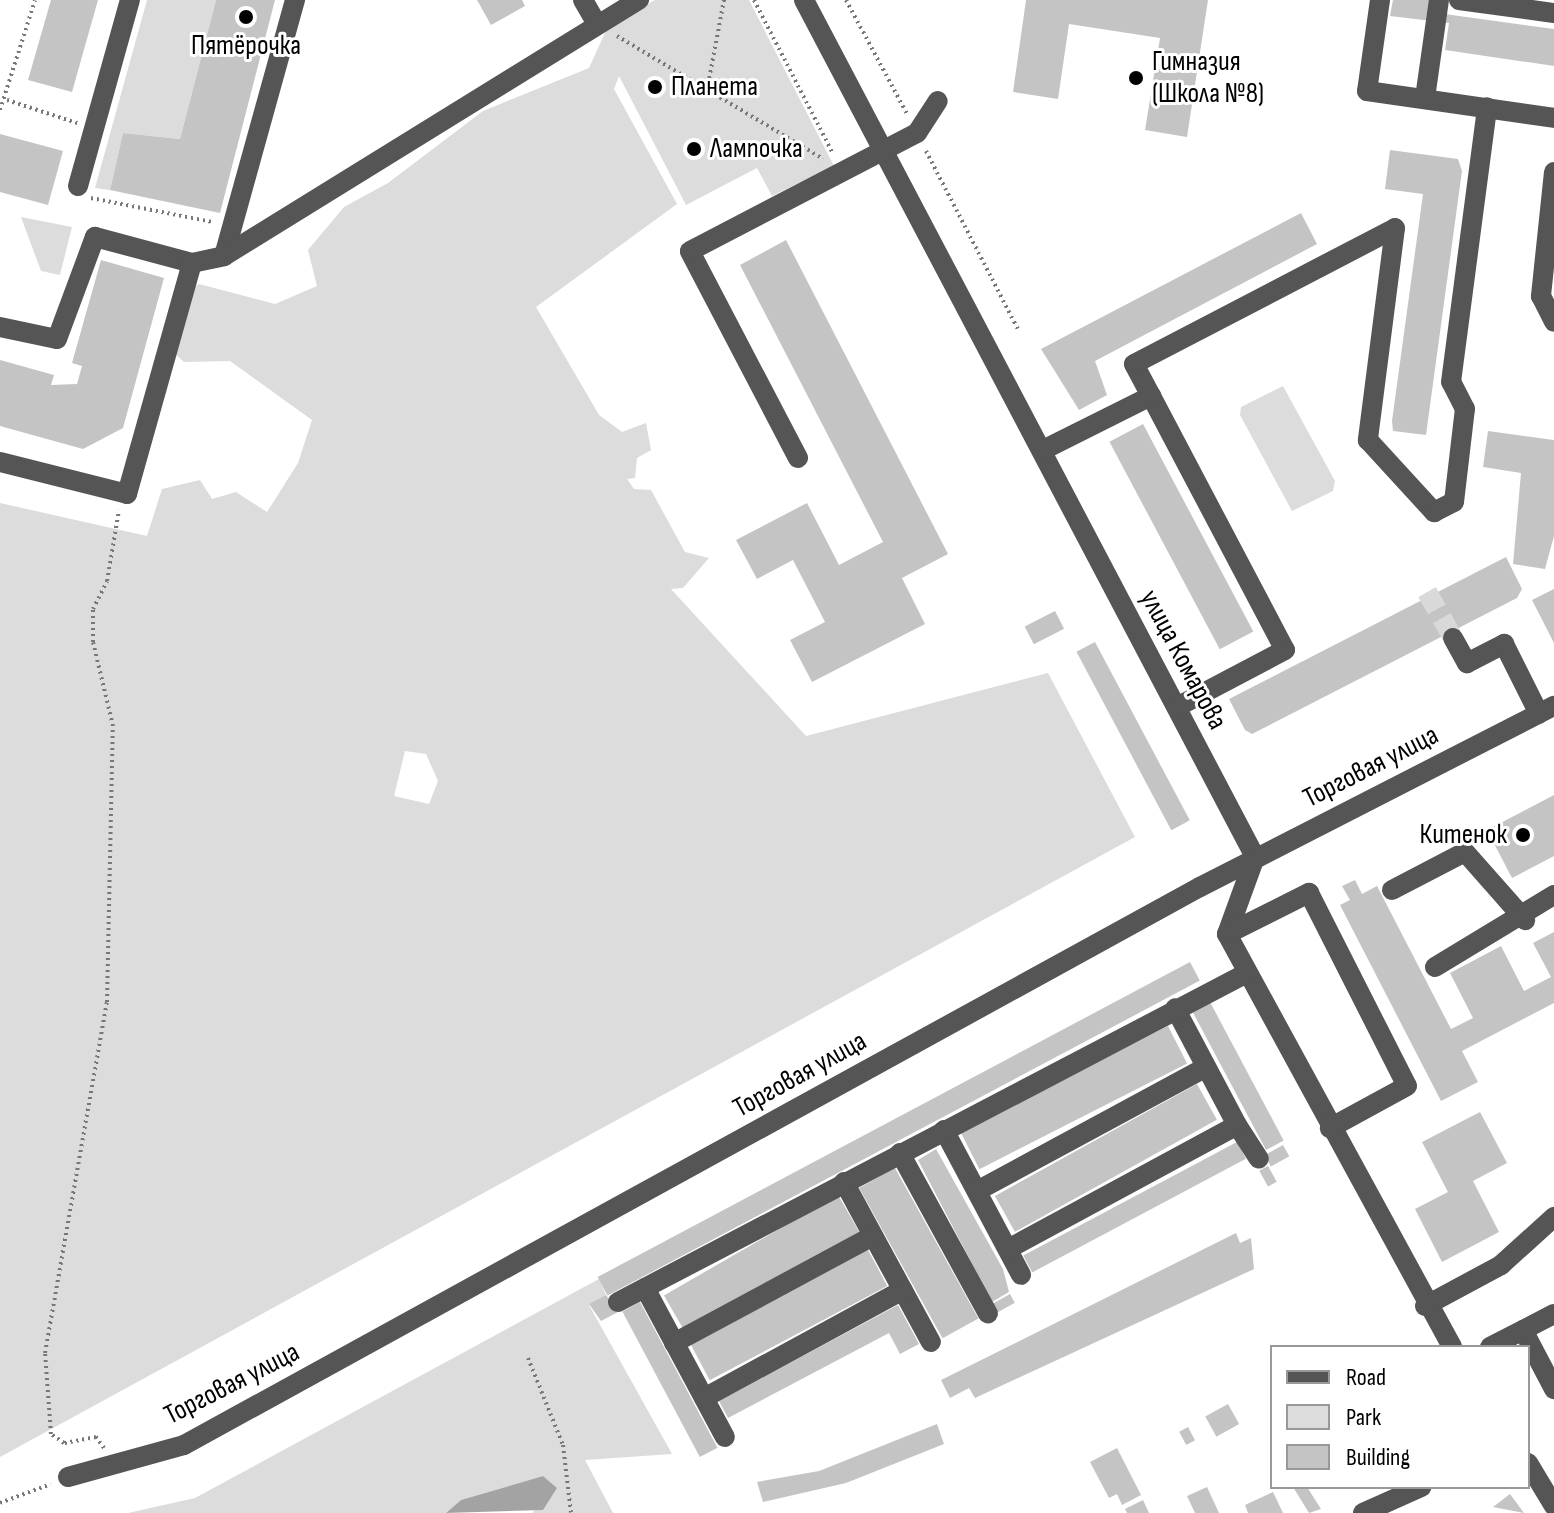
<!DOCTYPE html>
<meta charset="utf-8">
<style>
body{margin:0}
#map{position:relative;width:1554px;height:1513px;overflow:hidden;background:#fff;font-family:"Sofia Sans Condensed",sans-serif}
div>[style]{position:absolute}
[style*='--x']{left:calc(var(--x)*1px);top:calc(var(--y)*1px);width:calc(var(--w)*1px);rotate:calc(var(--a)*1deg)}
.green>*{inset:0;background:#dcdcdc}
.water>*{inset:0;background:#a3a3a3}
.building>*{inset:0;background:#c4c4c4;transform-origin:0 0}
.minor-tunnel>*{height:20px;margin-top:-10px;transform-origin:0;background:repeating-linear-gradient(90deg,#d9d9d9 0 20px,transparent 0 30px)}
.path>*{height:4px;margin-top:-2px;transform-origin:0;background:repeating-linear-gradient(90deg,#777 0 2px,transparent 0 6px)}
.minor>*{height:20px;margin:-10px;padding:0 10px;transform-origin:10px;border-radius:10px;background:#555}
.dots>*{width:22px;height:22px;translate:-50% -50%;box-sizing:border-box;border:4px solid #fff;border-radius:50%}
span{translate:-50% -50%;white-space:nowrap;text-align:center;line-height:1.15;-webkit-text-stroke:6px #fff;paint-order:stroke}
.poi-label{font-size:28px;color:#000}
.left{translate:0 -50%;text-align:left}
.right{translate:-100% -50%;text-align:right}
.street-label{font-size:28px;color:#000}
.legend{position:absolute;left:1270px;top:1345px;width:260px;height:144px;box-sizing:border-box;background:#fff;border:2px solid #999;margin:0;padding:10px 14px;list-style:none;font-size:24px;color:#000}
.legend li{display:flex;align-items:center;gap:16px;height:40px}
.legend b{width:40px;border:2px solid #999}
</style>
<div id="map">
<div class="green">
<i style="clip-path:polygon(147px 0,216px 0,180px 139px,123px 133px,110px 190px,95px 188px)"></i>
<i style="clip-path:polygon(evenodd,655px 0,749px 0,834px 166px,772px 196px,757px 168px,686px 205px,619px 76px,614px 89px,677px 204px,536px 307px,599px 415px,622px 432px,646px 423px,651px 450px,637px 458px,635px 478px,627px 479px,634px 489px,651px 490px,685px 552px,709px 558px,683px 588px,671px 589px,806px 736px,1048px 673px,1135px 837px,0 1457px,0 503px,147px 536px,162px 489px,200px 480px,212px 499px,236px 492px,267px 512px,298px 463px,312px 420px,230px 361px,184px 362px,162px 342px,176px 301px,199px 284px,275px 304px,317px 286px,308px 250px,344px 207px,388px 183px,483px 111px,589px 68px,608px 26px,655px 0,405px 751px,426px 754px,438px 781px,429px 804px,394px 796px,405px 751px)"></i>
<i style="clip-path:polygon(21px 217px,72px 227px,60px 275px,41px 271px)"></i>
<i style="clip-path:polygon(1283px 386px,1335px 481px,1333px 491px,1292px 511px,1240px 415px,1241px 407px)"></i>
<i style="clip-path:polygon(599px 1279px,606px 1295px,589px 1305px,672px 1454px,585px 1460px,613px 1513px,532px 1513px,557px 1488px,543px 1476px,461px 1500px,446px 1513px,128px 1513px,195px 1498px)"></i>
</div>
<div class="water">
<i style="clip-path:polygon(543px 1476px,557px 1488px,543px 1510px,446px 1513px,461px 1500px)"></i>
</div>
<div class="building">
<i style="clip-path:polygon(51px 0,98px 0,72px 92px,28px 80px)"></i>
<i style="clip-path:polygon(216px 0,275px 0,220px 213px,110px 190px,123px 133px,180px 139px)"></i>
<i style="clip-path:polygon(477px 0,522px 0,525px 6px,491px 25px)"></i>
<i style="clip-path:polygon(1026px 0,1208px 0,1187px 137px,1145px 130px,1160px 38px,1069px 24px,1058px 99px,1013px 92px)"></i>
<i style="clip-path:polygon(1393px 0,1432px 0,1430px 12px,1554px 29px,1554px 66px,1445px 50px,1449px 23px,1390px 16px)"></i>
<i style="clip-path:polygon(0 134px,63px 151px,48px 205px,0 192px)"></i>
<i style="clip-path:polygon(1390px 150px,1458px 159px,1462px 171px,1426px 435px,1393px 431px,1392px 421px,1423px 194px,1385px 189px)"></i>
<i style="clip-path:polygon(1301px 213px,1317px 244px,1095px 361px,1107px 395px,1079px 410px,1041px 349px)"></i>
<i style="clip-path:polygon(786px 240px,948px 554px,902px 578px,925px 624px,812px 682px,790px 640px,825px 622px,793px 560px,757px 579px,736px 540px,807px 503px,839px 565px,883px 542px,740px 265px)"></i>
<i style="clip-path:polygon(101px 260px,164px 278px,123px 428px,83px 449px,0 426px,0 360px,54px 375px,51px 385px,77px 384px,82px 366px,72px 363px)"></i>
<i style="left:1143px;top:424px;width:235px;height:38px;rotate:62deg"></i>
<i style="clip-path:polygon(1488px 431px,1554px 440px,1554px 536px,1545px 569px,1513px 564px,1521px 473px,1483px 467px)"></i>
<i style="clip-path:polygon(1506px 557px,1522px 589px,1517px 598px,1252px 734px,1245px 730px,1229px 699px)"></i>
<i style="clip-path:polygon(1554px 589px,1554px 643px,1532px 600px)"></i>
<i style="left:1055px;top:611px;width:20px;height:34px;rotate:63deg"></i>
<i style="left:1095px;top:642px;width:202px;height:21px;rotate:62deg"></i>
<i style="clip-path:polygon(1554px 795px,1554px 856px,1512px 878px,1487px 830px)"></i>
<i style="clip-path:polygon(1355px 880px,1362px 894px,1377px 886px,1451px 1029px,1473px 1018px,1450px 973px,1501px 946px,1524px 991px,1551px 977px,1533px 943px,1554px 932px,1554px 1003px,1462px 1051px,1478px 1082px,1441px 1101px,1340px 905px,1350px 900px,1342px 886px)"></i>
<i style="left:1190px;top:962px;width:21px;height:671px;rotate:62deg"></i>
<i style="left:1210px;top:1002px;width:157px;height:20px;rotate:62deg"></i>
<i style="left:1168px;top:1026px;width:42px;height:233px;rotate:63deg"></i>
<i style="left:1197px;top:1084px;width:41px;height:231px;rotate:61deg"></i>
<i style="clip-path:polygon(1480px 1112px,1507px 1163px,1473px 1181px,1499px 1232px,1442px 1262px,1415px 1209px,1448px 1192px,1422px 1142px)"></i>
<i style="left:1237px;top:1142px;width:19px;height:242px;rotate:62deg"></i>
<i style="left:1283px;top:1145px;width:13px;height:21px;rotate:61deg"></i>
<i style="clip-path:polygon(936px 1149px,1003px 1269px,1009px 1292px,992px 1302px,918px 1160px)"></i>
<i style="left:1268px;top:1166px;width:18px;height:10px;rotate:61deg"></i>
<i style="left:895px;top:1168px;width:172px;height:41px;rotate:61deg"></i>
<i style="left:838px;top:1195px;width:43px;height:201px;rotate:60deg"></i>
<i style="clip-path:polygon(1236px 1233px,1240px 1243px,1251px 1238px,1254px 1269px,975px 1398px,969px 1388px,950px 1398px,941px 1380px)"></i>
<i style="left:867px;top:1248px;width:43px;height:201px;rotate:62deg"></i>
<i style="left:1010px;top:1294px;width:10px;height:21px;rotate:61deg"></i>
<i style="clip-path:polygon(606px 1295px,618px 1312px,601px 1321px,589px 1304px)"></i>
<i style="left:640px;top:1302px;width:165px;height:20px;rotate:62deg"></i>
<i style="clip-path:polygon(898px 1305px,919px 1344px,900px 1354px,889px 1333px,728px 1418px,719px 1401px)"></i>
<i style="left:1228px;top:1404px;width:23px;height:26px;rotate:61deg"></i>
<i style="clip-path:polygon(937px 1424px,944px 1444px,846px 1483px,763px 1502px,757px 1482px,819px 1471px)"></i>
<i style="left:1188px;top:1427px;width:15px;height:10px;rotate:62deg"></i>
<i style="clip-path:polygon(1117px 1448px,1141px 1495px,1122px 1505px,1117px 1494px,1109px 1498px,1090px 1462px)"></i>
<i style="clip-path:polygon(1207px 1487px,1219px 1513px,1195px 1513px,1187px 1496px)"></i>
<i style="clip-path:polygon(1293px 1487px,1307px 1487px,1321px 1509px,1309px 1513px)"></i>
<i style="clip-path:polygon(1273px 1492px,1283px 1513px,1248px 1513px,1245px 1505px)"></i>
<i style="clip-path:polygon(1510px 1494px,1524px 1513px,1493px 1507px)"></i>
<i style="clip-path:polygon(1143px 1500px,1149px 1513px,1127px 1513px,1125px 1509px)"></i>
</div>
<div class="minor-tunnel">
<i style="--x:1427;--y:592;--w:53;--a:60.5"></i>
</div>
<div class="path">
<i style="--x:754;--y:0;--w:173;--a:62.8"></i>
<i style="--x:846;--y:0;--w:129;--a:61.8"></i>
<i style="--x:617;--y:36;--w:240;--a:30.8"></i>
<i style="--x:707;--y:90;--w:92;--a:-79.3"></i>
<i style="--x:7;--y:100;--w:74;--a:18.2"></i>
<i style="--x:0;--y:110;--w:115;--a:-72.3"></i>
<i style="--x:926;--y:151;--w:200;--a:62.7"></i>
<i style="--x:91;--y:198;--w:123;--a:11.2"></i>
<i style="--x:528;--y:1358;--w:94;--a:68.1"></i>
<i style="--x:563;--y:1445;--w:68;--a:83.3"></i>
<i style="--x:104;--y:1448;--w:14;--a:-126"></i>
<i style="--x:96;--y:1437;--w:33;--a:169"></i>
<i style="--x:64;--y:1443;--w:16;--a:-145"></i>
<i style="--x:51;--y:1434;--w:81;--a:-94.2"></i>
<i style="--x:45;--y:1353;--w:356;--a:-80"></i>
<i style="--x:107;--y:1002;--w:276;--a:-88.8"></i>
<i style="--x:113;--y:726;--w:86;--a:-103.4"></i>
<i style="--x:93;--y:642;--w:33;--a:-90"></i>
<i style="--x:93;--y:609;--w:31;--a:-63"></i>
<i style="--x:107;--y:581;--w:72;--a:-80.4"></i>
<i style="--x:0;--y:1503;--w:54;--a:-20.4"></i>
</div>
<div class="minor">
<i style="--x:583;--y:0;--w:28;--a:60"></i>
<i style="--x:804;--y:0;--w:968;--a:62.24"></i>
<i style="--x:1255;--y:857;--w:82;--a:110"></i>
<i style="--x:1227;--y:934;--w:470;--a:61.4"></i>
<i style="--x:1380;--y:0;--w:92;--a:98.1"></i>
<i style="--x:1367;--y:91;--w:189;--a:8.2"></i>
<i style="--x:1459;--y:0;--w:96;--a:7.8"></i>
<i style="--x:1425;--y:98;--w:99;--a:-81.9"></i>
<i style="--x:1554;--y:172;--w:125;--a:96"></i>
<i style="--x:1541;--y:296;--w:29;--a:63"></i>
<i style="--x:78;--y:186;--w:193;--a:-74.4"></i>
<i style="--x:224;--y:256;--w:266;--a:-74.5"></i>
<i style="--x:0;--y:327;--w:58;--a:11.9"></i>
<i style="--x:57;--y:339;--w:109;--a:-69.6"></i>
<i style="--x:95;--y:237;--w:100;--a:15"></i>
<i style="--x:192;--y:263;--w:33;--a:-12"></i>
<i style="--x:224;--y:256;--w:488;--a:-31.7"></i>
<i style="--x:1151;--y:396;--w:287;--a:62.2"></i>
<i style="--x:1285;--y:650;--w:122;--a:152.2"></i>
<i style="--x:1043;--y:450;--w:121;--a:-26.6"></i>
<i style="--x:1151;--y:396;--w:36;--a:-118"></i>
<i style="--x:1134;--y:364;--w:294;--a:-27.5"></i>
<i style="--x:1395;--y:228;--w:214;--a:97.3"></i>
<i style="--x:1368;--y:440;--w:98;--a:47.5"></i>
<i style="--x:1434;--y:512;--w:22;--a:-27"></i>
<i style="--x:1454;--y:502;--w:94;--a:-83.3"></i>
<i style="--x:1465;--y:409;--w:30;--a:-117"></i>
<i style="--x:1451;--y:382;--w:277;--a:-82.5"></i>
<i style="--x:798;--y:458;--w:233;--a:-117.6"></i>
<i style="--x:690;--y:251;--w:256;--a:-27.5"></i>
<i style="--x:917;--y:133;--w:38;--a:-57"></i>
<i style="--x:0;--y:462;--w:131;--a:14.1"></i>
<i style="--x:127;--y:494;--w:240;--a:-74.3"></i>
<i style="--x:1453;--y:638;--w:29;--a:61"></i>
<i style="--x:1467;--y:663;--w:42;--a:-27.2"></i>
<i style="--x:1504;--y:644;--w:78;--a:63.4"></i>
<i style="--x:1392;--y:890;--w:82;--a:-27.5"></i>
<i style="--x:1465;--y:852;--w:91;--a:48.6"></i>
<i style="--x:1227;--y:934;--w:92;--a:-26.6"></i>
<i style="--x:1309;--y:893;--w:216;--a:63.1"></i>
<i style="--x:1407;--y:1086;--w:88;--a:151.4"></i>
<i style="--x:1435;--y:967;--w:139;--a:-31.2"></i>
<i style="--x:1237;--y:1125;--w:40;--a:57.1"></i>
<i style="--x:944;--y:1130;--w:164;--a:62"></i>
<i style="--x:900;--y:1153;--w:183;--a:61.3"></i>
<i style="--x:844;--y:1182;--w:182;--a:61.5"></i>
<i style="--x:977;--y:1191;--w:260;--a:-28.4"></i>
<i style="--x:1008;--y:1249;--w:260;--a:-28.4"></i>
<i style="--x:1237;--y:1125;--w:132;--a:-117.9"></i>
<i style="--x:645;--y:1288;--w:169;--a:61.8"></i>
<i style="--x:618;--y:1302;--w:710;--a:-27.61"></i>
<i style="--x:1425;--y:1306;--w:86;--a:-28.3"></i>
<i style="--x:1501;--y:1265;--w:72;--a:-42.2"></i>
<i style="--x:1523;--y:1330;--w:67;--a:62.3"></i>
<i style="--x:674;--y:1343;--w:226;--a:-28.3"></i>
<i style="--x:1490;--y:1347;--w:72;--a:-27.3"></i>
<i style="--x:704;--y:1398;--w:226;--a:-28.5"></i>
<i style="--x:1528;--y:1463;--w:50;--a:58.8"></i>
<i style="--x:68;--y:1477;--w:120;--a:-15.4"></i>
<i style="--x:184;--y:1445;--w:1159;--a:-28.78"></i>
<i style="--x:1200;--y:887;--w:398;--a:-27.1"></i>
<i style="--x:1363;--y:1513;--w:64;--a:-24.1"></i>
</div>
<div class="dots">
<i style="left:246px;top:17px;background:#000"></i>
<i style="left:1136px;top:78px;background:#000"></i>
<i style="left:655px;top:87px;background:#000"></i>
<i style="left:694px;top:149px;background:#000"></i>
<i style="left:1523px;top:835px;background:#000"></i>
</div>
<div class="poi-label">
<span style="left:246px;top:46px">Пятёрочка</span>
<span class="left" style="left:1152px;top:78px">Гимназия<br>(Школа №8)</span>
<span class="left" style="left:671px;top:87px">Планета</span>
<span class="left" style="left:710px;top:149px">Лампочка</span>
<span class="right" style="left:1507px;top:835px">Китенок</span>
</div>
<div class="street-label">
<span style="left:1183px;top:660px;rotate:62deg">улица Комарова</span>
<span style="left:1371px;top:767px;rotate:-27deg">Торговая улица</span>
<span style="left:800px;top:1075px;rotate:-29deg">Торговая улица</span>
<span style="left:232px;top:1384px;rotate:-27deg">Торговая улица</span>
</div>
<ul class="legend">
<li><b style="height:10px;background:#555"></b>Road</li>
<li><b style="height:22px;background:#dcdcdc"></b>Park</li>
<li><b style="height:22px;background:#c4c4c4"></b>Building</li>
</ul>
</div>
